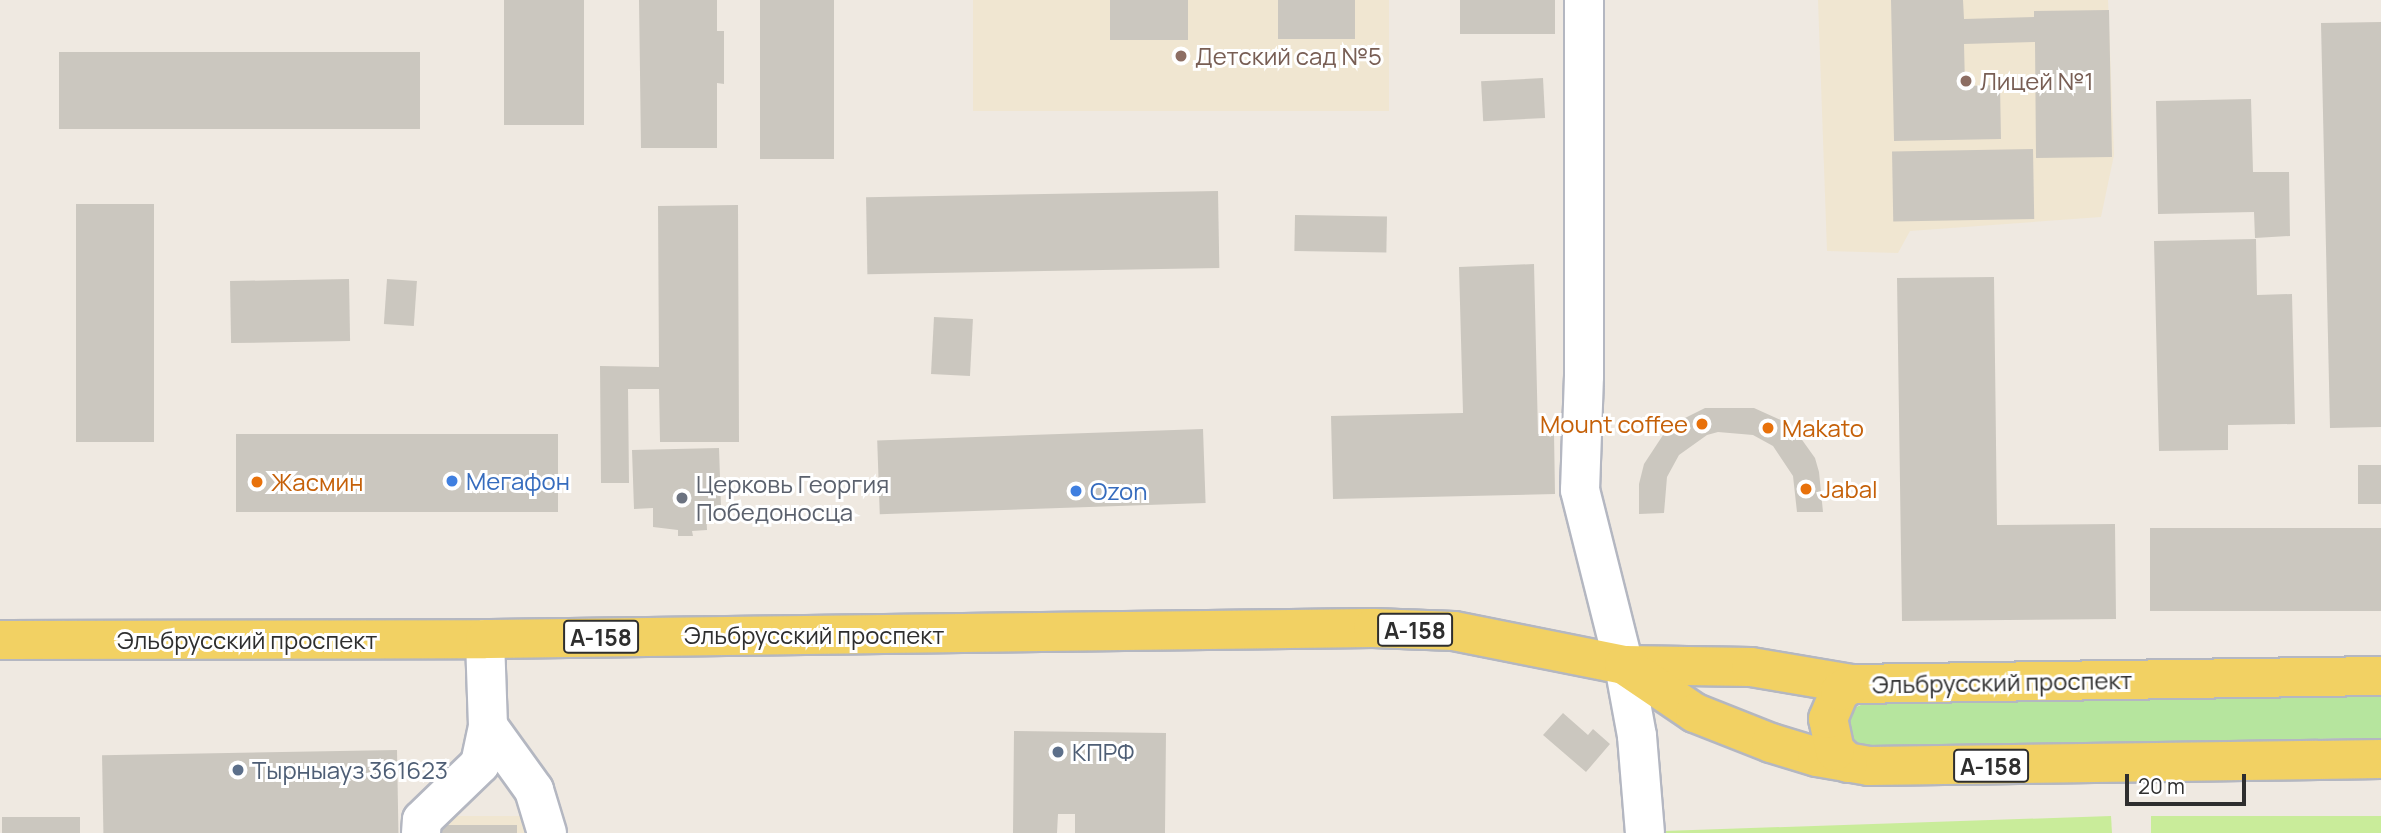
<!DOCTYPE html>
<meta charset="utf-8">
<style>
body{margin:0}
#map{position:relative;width:2381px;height:833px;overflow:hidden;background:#efe9e1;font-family:Manrope,sans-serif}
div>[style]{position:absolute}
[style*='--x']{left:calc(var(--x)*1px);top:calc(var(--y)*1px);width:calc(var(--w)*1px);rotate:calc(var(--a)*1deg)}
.education>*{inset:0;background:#f0e6d1;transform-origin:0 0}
.green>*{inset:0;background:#b6e59e}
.pitch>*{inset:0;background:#c9ec9a;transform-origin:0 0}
.building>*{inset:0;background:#cbc7bf;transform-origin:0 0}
.roads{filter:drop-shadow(2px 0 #b4b7c1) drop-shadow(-2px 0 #b4b7c1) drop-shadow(0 2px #b4b7c1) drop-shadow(0 -2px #b4b7c1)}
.minor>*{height:38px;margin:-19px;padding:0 19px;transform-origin:19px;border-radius:19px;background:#fff}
.major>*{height:38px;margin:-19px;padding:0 19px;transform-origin:19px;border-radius:19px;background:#f2d163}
.dots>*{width:19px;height:19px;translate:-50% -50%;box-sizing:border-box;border:4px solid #fff;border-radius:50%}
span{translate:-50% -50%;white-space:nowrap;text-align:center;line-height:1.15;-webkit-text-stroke:6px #fff;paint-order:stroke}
.shield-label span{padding:2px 5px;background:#fff;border:2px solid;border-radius:5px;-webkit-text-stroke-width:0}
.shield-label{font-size:23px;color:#2e2e2e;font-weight:700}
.education-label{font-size:24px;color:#785e54}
.left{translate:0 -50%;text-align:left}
.food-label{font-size:24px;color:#c56008}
.right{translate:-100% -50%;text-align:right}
.shop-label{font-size:24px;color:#366cbe}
.worship-label{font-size:24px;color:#5b616d}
.street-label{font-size:24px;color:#2e2e2e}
.service-label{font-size:24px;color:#4e5e75}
.scale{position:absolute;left:2125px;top:774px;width:121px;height:32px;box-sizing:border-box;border:4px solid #2e2e2e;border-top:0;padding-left:9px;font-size:21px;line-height:24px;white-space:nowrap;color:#2e2e2e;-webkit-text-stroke:5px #fff;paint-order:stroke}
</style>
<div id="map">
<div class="education">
<i style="left:973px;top:0;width:416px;height:111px"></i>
<i style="clip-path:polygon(1818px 0,2108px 0,2114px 155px,2101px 217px,1910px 231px,1898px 253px,1827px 251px)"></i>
<i style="left:525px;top:816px;width:17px;height:94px;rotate:90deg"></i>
</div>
<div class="green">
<i style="clip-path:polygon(2381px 696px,2381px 738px,1864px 746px,1854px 743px,1848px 735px,1848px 715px,1854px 708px,1863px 704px)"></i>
</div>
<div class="pitch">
<i style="clip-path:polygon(2111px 816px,2112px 833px,1664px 833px,1664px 831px)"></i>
<i style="left:2381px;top:816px;width:17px;height:230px;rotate:90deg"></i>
</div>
<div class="building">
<i style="left:504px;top:0;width:80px;height:125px"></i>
<i style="clip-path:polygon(639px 0,717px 0,717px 31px,724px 31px,724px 84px,717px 83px,717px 148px,641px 148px)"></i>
<i style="left:760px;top:0;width:74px;height:159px"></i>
<i style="left:1110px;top:0;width:78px;height:40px"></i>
<i style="left:1278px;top:0;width:77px;height:39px"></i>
<i style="left:1460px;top:0;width:95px;height:34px"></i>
<i style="clip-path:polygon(1891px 0,1963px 0,1964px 19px,2034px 17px,2034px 11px,2109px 10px,2112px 157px,2036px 158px,2035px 42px,1964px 44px,1965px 86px,2000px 85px,2001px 139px,1894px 141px)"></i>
<i style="clip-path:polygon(2381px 22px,2381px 427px,2330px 428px,2321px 23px)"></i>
<i style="left:59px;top:52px;width:361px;height:77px"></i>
<i style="left:1543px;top:78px;width:40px;height:62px;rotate:87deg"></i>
<i style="clip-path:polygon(2251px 99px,2253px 172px,2289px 172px,2290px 236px,2255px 238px,2254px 212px,2158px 214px,2156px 101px)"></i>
<i style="left:2033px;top:149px;width:70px;height:141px;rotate:89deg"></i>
<i style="left:1218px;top:191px;width:77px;height:352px;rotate:89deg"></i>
<i style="left:76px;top:204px;width:78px;height:238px"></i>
<i style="clip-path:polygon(738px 205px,739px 442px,660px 442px,659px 389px,628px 389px,629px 483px,601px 483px,600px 366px,659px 367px,658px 206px)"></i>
<i style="left:1295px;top:215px;width:92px;height:36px;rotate:1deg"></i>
<i style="clip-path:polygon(2256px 239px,2257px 295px,2292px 294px,2295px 424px,2228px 425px,2228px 450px,2159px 451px,2154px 241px)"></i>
<i style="clip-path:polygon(1534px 264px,1538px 434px,1554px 433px,1555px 494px,1333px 499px,1331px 416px,1463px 413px,1459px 267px)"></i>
<i style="clip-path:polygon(1994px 277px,1997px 525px,2115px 524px,2116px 619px,1902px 621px,1897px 278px)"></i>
<i style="left:349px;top:279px;width:62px;height:119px;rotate:89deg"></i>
<i style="left:387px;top:279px;width:30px;height:45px;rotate:4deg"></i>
<i style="left:934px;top:317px;width:39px;height:57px;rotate:3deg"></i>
<i style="clip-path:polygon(1705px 408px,1754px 408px,1783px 421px,1800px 437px,1815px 458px,1819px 472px,1823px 512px,1797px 512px,1793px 476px,1773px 446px,1753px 435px,1718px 432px,1707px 435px,1679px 455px,1667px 477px,1664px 513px,1639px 514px,1639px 484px,1644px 464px,1665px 432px,1677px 422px)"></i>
<i style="left:1203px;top:429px;width:74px;height:326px;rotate:88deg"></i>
<i style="left:558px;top:434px;width:78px;height:322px;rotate:90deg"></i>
<i style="clip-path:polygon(719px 448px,721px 507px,706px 507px,707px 530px,692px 531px,693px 536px,678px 536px,678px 530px,653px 527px,653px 508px,634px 509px,632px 450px)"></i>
<i style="left:2381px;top:465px;width:39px;height:23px;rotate:90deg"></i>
<i style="left:2381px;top:528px;width:83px;height:231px;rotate:90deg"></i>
<i style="clip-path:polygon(1563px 713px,1588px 735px,1593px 729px,1610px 744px,1586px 772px,1543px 735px)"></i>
<i style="clip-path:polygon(1014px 731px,1166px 733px,1165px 833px,1075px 833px,1075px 814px,1058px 814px,1057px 833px,1013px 833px)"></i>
<i style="left:397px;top:750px;width:83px;height:295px;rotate:89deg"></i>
<i style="left:80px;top:817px;width:16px;height:78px;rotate:90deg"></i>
<i style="left:517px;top:825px;width:8px;height:80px;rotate:90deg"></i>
</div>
<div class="roads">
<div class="minor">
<i style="--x:1584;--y:0;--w:376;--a:90"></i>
<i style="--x:1584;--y:376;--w:114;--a:92"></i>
<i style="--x:1580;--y:490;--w:180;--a:75.9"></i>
<i style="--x:1624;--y:665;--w:72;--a:79.6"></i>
<i style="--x:1637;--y:736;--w:97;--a:85.3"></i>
<i style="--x:488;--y:726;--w:79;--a:54.3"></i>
<i style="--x:534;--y:790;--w:45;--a:73.2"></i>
<i style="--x:421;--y:833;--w:13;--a:-86"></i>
<i style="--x:422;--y:820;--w:81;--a:-44"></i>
<i style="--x:480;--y:764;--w:39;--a:-78"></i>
<i style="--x:488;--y:726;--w:87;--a:-92"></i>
</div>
<div class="major">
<i style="--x:0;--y:640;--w:485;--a:-0.1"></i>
<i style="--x:485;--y:639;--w:888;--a:-0.71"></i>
<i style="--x:1373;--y:628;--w:81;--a:2.1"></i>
<i style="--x:1454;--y:631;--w:173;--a:11.3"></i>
<i style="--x:1624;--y:665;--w:127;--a:0.9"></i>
<i style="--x:1751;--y:667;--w:102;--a:9.6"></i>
<i style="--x:1852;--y:684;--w:529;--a:-0.87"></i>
<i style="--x:1624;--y:665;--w:86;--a:34.1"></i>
<i style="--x:1695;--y:713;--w:82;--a:21.5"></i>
<i style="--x:1771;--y:743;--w:48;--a:16.9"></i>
<i style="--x:1817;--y:757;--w:53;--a:9.8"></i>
<i style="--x:1869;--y:766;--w:512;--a:-0.78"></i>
<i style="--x:1848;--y:763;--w:18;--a:-137"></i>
<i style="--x:1835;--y:751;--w:33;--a:-102"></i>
<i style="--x:1828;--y:719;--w:30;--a:-67"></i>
<i style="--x:1840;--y:691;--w:14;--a:-30"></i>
</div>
</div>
<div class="dots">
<i style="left:1181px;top:56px;background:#8d6e63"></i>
<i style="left:1966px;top:81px;background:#8d6e63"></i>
<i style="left:1702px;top:424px;background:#e8710a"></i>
<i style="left:1768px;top:428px;background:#e8710a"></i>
<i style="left:452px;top:481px;background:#3f7fe0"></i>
<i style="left:257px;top:482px;background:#e8710a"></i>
<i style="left:1806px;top:489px;background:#e8710a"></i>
<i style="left:1076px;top:491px;background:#3f7fe0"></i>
<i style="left:682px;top:498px;background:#6b7280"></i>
<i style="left:1058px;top:752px;background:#5c6f8a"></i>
<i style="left:238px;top:770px;background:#5c6f8a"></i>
</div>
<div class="shield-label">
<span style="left:1415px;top:630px">А-158</span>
<span style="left:601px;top:637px">А-158</span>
<span style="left:1991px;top:766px">А-158</span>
</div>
<div class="education-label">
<span class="left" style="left:1195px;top:56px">Детский сад №5</span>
<span class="left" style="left:1980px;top:81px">Лицей №1</span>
</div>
<div class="food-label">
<span class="right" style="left:1688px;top:424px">Mount coffee</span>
<span class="left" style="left:1782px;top:428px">Мakato</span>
<span class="left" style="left:271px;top:482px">Жасмин</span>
<span class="left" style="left:1820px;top:489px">Jabal</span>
</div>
<div class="shop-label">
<span class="left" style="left:466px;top:481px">Мегафон</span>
<span class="left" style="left:1090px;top:491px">Ozon</span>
</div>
<div class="worship-label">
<span class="left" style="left:696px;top:498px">Церковь Георгия<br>Победоносца</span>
</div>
<div class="street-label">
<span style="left:814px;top:635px">Эльбрусский проспект</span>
<span style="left:247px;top:640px">Эльбрусский проспект</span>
<span style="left:2002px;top:682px;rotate:-1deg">Эльбрусский проспект</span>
</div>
<div class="service-label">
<span class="left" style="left:1072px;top:752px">КПРФ</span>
<span class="left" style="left:252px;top:770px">Тырныауз 361623</span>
</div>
<div class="scale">20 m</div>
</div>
